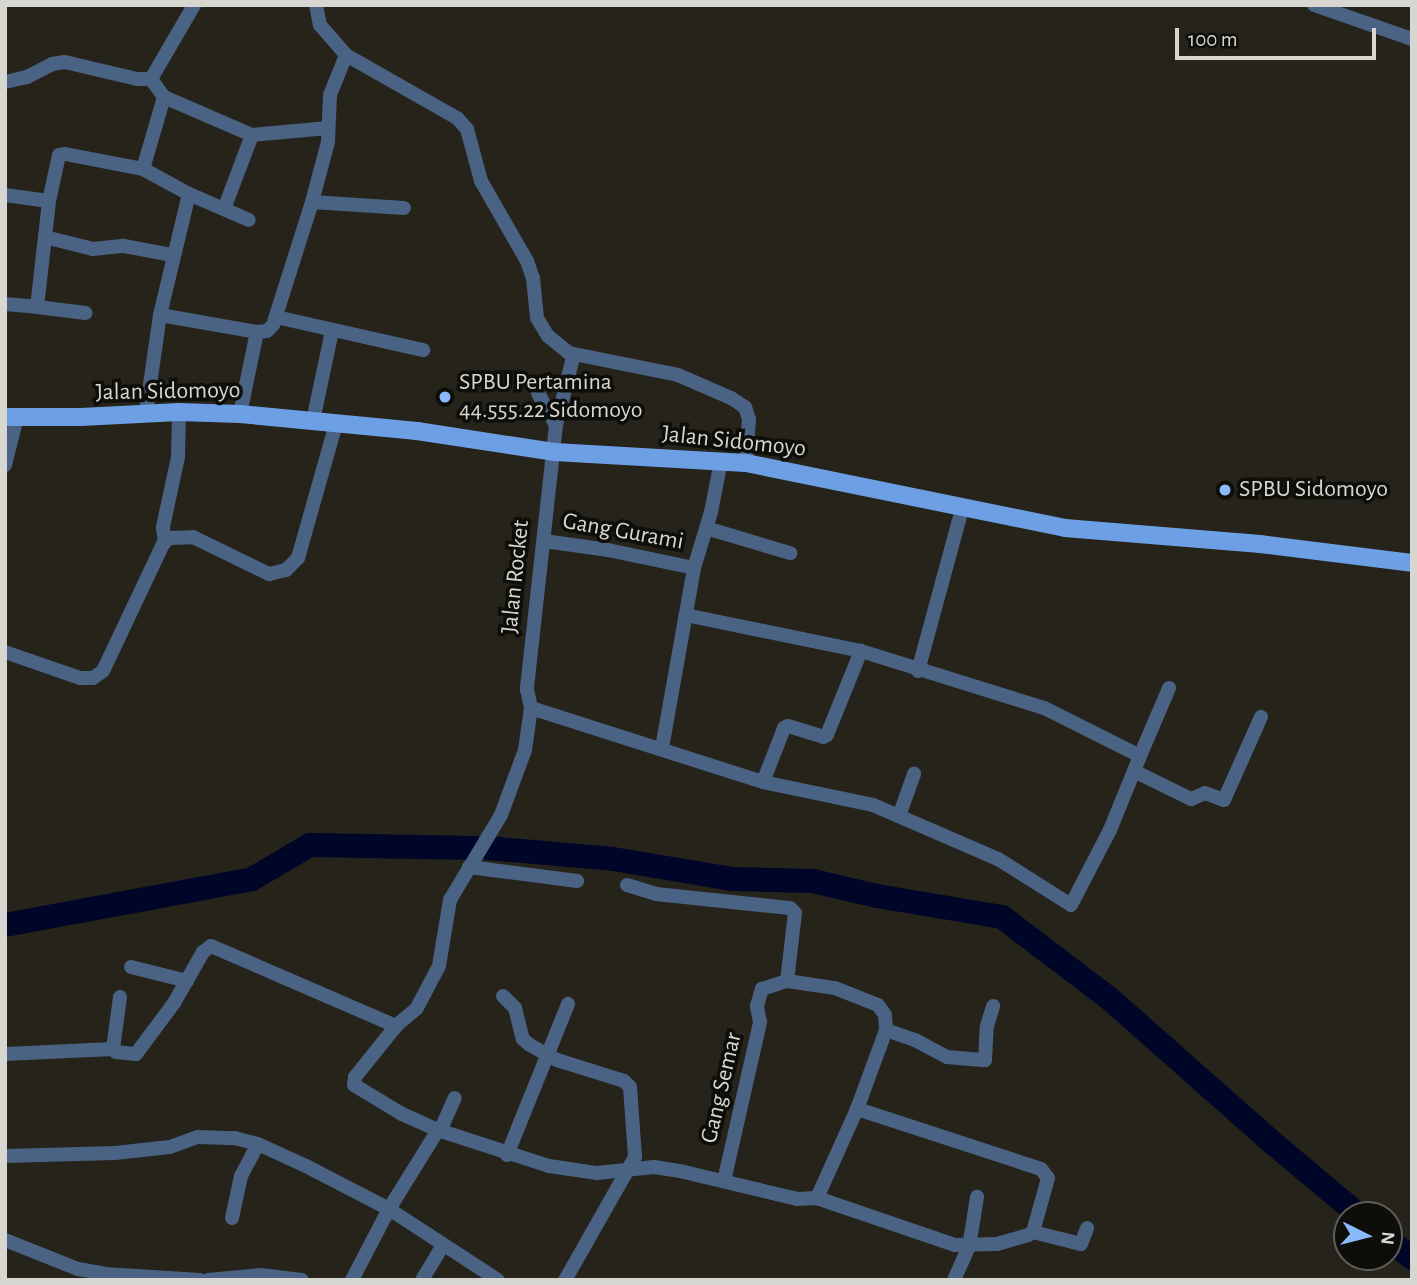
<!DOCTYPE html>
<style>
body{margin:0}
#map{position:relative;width:1417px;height:1285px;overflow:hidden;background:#25231a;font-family:"Alegreya Sans",sans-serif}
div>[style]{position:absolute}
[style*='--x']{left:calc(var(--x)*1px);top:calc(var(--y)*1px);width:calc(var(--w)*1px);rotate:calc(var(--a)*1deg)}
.river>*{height:24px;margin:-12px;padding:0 12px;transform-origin:12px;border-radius:12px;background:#000628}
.minor>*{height:14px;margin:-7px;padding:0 7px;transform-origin:7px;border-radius:7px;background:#4a6283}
.major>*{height:18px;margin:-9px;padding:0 9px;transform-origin:9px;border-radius:9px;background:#6d9fe4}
.dots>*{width:19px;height:19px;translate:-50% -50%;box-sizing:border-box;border:4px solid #0d0d09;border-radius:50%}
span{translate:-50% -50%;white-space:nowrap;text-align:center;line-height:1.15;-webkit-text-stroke:7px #0d0d09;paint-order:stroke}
.poi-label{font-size:24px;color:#d7d6d0}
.left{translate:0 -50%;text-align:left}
.street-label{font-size:24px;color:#d7d6d0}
.frame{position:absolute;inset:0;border:7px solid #d7d6d0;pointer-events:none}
.north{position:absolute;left:1333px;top:1201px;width:70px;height:70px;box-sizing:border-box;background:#0d0d09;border:2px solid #5e5d59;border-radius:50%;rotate:96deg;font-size:19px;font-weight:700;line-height:28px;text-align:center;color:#d7d6d0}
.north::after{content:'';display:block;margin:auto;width:24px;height:32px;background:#8abafc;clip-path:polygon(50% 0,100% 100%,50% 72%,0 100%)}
.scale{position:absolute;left:1175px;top:28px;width:201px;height:32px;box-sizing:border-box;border:4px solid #d7d6d0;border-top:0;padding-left:9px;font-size:21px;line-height:24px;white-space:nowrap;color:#d7d6d0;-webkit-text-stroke:5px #0d0d09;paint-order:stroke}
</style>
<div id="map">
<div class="river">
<i style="--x:488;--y:848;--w:125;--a:5"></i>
<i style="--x:613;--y:859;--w:121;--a:9.5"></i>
<i style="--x:732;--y:879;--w:81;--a:1.4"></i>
<i style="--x:813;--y:881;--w:66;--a:13.2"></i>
<i style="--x:877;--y:896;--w:127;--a:9.5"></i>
<i style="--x:1002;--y:917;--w:136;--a:37.2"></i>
<i style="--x:1110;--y:999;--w:211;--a:41.5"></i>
<i style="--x:1268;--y:1139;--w:119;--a:39.9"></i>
<i style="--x:5;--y:925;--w:251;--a:-10.5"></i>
<i style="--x:252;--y:879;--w:67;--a:-30.4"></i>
<i style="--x:310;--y:845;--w:165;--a:1"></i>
<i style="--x:1389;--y:1240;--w:29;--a:38"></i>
</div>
<div class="minor">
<i style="--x:316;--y:5;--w:20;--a:79"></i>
<i style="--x:320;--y:25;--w:40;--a:49"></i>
<i style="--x:346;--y:55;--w:128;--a:29.6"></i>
<i style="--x:457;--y:118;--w:15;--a:48"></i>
<i style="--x:467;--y:129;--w:54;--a:74.9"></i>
<i style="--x:481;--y:181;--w:92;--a:60.1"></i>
<i style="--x:527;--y:261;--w:18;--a:71"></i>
<i style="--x:533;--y:278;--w:40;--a:84.3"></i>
<i style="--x:537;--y:318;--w:21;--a:59"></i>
<i style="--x:548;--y:336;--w:27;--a:39"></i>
<i style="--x:569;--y:353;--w:111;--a:11.4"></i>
<i style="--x:678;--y:375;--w:58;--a:23.5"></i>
<i style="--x:731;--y:398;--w:17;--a:33"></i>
<i style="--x:745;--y:407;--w:13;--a:72"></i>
<i style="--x:749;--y:419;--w:44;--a:93.9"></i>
<i style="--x:1314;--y:5;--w:104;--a:19.1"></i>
<i style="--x:5;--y:82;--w:23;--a:-13"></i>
<i style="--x:27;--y:77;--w:28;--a:-27"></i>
<i style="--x:52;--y:64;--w:13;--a:-9"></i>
<i style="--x:65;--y:62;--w:74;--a:13.3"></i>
<i style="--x:137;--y:79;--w:14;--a:0"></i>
<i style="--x:164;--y:97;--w:96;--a:23.4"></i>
<i style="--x:252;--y:135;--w:79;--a:110.7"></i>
<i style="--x:252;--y:135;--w:76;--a:-5.3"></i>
<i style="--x:143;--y:169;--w:75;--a:-73.7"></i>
<i style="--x:164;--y:97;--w:22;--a:-126"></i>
<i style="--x:151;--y:79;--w:86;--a:-59.8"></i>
<i style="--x:189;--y:194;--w:65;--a:23.4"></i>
<i style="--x:5;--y:195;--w:44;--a:7.8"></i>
<i style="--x:49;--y:201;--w:47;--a:-77.7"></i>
<i style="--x:59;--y:155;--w:6;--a:-9"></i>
<i style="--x:65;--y:154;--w:79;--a:10.9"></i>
<i style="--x:143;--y:169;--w:52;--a:28.5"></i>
<i style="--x:189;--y:194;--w:124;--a:103.5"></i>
<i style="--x:160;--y:315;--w:98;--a:98.2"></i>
<i style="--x:312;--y:202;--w:92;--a:3.7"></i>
<i style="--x:45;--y:237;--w:49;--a:14"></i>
<i style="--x:93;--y:249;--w:31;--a:-6"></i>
<i style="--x:124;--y:246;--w:49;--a:10.6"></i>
<i style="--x:5;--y:304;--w:32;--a:5"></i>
<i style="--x:37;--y:307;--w:107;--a:-83.5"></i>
<i style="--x:37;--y:307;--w:49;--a:7"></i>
<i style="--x:160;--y:315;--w:98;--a:9.9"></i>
<i style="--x:276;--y:317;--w:151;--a:12.7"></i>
<i style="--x:538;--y:393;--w:37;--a:61"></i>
<i style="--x:556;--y:425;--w:266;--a:96.3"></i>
<i style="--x:527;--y:689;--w:19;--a:78"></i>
<i style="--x:531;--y:708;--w:42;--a:98.1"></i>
<i style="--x:525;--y:750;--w:69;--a:110.3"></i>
<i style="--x:501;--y:815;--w:99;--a:121"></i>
<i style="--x:450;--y:900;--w:67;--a:99.5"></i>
<i style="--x:439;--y:966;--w:21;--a:118"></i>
<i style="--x:429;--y:985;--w:27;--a:118"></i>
<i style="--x:416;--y:1009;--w:26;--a:140"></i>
<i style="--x:396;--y:1026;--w:65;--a:128.8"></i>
<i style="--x:355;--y:1077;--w:8;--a:97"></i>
<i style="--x:354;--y:1085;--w:56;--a:31.1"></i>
<i style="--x:402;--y:1114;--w:39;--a:24"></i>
<i style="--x:438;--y:1130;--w:117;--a:18"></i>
<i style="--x:549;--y:1166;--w:49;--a:8.3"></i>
<i style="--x:597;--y:1173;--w:57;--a:-6"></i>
<i style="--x:654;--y:1167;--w:30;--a:9"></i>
<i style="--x:684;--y:1172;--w:116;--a:13.4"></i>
<i style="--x:797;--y:1199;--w:20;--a:-3"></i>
<i style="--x:817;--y:1198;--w:146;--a:18.8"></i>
<i style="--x:955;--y:1245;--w:42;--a:-1.4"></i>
<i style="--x:997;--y:1244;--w:32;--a:-16"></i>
<i style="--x:1028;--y:1235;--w:6;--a:-31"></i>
<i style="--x:1033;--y:1232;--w:56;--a:-74.5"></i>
<i style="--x:1048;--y:1178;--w:11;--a:-128"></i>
<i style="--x:1041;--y:1169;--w:194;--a:-161.9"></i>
<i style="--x:857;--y:1109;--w:98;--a:114.2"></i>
<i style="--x:240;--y:414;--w:84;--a:-78.3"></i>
<i style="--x:257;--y:332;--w:10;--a:-6"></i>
<i style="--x:267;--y:331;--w:8;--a:-45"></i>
<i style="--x:273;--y:325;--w:129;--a:-72.4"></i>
<i style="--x:312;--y:202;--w:62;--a:-75.1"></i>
<i style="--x:328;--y:142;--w:47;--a:-87.6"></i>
<i style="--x:330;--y:95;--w:43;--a:-68.2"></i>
<i style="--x:313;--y:421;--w:92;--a:-78.1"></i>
<i style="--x:556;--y:425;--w:73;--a:-75.8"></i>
<i style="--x:5;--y:465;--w:49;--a:-76"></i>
<i style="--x:706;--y:528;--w:88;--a:16.6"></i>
<i style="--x:544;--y:541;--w:65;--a:8"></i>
<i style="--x:608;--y:550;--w:88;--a:11.8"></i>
<i style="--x:165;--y:542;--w:15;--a:-98"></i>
<i style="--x:163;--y:527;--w:72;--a:-77.9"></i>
<i style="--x:178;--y:457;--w:45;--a:-88.7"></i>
<i style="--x:5;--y:652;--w:79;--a:19.1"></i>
<i style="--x:80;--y:678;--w:13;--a:0"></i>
<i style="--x:93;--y:678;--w:12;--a:-35"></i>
<i style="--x:103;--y:671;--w:140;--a:-64.7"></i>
<i style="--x:163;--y:544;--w:8;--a:-45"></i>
<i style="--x:169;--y:538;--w:24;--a:-2"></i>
<i style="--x:193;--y:537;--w:85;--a:26"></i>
<i style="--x:269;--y:574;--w:17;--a:-13"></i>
<i style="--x:286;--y:570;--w:17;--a:-45"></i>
<i style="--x:298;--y:558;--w:139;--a:-74.2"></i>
<i style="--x:918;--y:671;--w:168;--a:-74.8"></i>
<i style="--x:531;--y:708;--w:244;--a:17.7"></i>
<i style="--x:763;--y:782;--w:112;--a:11.8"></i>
<i style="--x:873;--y:805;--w:136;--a:23.4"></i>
<i style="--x:998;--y:859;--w:86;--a:32.2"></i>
<i style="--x:1071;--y:905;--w:85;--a:-62.5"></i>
<i style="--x:1110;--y:830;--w:80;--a:-67.9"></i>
<i style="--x:1140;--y:756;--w:107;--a:-153.4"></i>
<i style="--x:1044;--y:708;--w:192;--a:-162.7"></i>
<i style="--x:861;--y:651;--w:179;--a:-168.4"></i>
<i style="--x:662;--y:748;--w:183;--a:-79.9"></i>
<i style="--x:694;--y:568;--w:59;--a:-73.1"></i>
<i style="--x:711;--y:512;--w:52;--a:-78.9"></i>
<i style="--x:1140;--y:756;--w:74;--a:-66.9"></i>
<i style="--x:1134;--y:771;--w:64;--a:26.2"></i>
<i style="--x:1191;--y:799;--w:15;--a:-23"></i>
<i style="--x:1205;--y:793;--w:20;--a:20"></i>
<i style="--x:1224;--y:800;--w:91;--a:-66"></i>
<i style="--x:763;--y:782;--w:58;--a:-68.7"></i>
<i style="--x:784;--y:728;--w:4;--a:-27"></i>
<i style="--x:788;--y:726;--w:37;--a:17"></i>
<i style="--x:823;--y:737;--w:4;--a:-27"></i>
<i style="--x:827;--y:735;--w:91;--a:-68"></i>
<i style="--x:899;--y:816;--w:45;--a:-70.3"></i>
<i style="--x:469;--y:867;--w:109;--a:7.4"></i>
<i style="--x:627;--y:885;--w:30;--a:17"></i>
<i style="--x:656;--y:894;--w:135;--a:6"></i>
<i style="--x:790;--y:908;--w:7;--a:45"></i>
<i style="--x:795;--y:913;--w:68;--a:96.7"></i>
<i style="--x:131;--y:967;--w:58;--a:14"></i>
<i style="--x:503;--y:996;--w:17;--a:45"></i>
<i style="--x:515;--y:1008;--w:32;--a:76"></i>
<i style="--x:523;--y:1039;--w:9;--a:41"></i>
<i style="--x:530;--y:1045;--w:31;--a:29"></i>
<i style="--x:557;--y:1060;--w:70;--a:17.4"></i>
<i style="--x:624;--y:1081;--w:8;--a:45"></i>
<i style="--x:630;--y:1087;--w:70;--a:85.9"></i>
<i style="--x:635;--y:1157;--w:142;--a:119.6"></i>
<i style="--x:120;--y:997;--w:52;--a:97.7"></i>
<i style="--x:113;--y:1049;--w:4;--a:45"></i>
<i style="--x:116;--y:1052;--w:20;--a:6"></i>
<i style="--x:136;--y:1054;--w:64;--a:-53.3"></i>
<i style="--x:174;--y:1003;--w:59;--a:-60.4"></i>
<i style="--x:203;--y:952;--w:10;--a:-37"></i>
<i style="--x:211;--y:946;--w:202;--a:23.4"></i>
<i style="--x:5;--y:1054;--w:108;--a:-2.7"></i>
<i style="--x:857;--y:1109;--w:84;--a:-69.8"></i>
<i style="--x:886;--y:1030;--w:31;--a:19"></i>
<i style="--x:915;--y:1040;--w:36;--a:28"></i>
<i style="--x:947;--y:1057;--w:38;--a:5"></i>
<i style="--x:985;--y:1060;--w:34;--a:-87"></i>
<i style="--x:987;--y:1026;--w:21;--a:-73"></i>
<i style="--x:440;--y:1131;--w:36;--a:-66"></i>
<i style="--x:507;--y:1155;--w:163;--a:-68"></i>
<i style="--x:5;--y:1156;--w:110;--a:-1.6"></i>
<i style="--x:115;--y:1153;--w:55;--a:-6.2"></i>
<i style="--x:170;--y:1147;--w:30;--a:-20"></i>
<i style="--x:198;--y:1137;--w:37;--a:2"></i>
<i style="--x:235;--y:1138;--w:24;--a:15"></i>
<i style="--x:258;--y:1144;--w:53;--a:24.6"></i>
<i style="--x:306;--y:1166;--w:93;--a:27.4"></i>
<i style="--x:389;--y:1209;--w:93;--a:-58.2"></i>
<i style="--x:724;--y:1181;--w:163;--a:-77.2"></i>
<i style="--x:760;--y:1022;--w:16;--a:-101"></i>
<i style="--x:757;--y:1006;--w:18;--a:-74"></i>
<i style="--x:762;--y:989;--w:26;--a:-18"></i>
<i style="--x:787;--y:981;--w:49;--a:8.3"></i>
<i style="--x:835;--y:988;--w:46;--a:21.6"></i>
<i style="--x:878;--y:1005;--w:12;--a:55"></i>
<i style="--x:885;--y:1015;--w:15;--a:86"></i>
<i style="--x:232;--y:1218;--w:43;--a:-77.9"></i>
<i style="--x:241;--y:1176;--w:36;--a:-62"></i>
<i style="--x:1033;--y:1232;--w:49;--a:14"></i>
<i style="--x:1081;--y:1244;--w:17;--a:-69"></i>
<i style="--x:5;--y:1240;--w:79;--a:21.7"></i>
<i style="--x:78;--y:1269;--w:27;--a:10"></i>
<i style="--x:105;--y:1274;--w:95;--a:3.6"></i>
<i style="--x:208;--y:1280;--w:53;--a:-5.4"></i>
<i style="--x:261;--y:1275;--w:41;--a:7"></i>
<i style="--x:352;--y:1280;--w:80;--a:-62.5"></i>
<i style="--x:389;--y:1209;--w:130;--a:33.1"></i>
<i style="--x:422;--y:1280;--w:41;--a:-59"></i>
<i style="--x:954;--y:1280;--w:36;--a:-66"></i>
<i style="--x:969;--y:1247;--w:51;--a:-80.9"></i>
</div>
<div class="major">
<i style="--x:5;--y:417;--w:76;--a:0"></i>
<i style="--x:81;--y:417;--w:98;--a:-2.9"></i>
<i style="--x:179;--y:412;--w:61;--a:1.9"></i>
<i style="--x:240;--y:414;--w:178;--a:5.5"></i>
<i style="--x:417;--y:431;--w:140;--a:8.7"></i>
<i style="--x:555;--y:452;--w:191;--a:3.3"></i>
<i style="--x:746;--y:463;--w:326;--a:11.5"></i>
<i style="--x:1065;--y:528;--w:196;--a:4.7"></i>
<i style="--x:1260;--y:544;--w:153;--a:7.1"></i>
</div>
<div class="dots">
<i style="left:445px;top:397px;background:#8abafc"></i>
<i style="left:1225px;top:490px;background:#8abafc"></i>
</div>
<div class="poi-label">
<span class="left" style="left:459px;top:397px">SPBU Pertamina<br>44.555.22 Sidomoyo</span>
<span class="left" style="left:1239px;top:490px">SPBU Sidomoyo</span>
</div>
<div class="street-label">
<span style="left:168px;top:392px;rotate:-1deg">Jalan Sidomoyo</span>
<span style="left:734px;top:442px;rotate:6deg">Jalan Sidomoyo</span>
<span style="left:623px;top:532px;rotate:10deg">Gang Gurami</span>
<span style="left:516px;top:577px;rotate:-84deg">Jalan Rocket</span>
<span style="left:722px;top:1088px;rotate:-77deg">Gang Semar</span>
</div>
<div class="frame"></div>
<div class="north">N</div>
<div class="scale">100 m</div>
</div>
